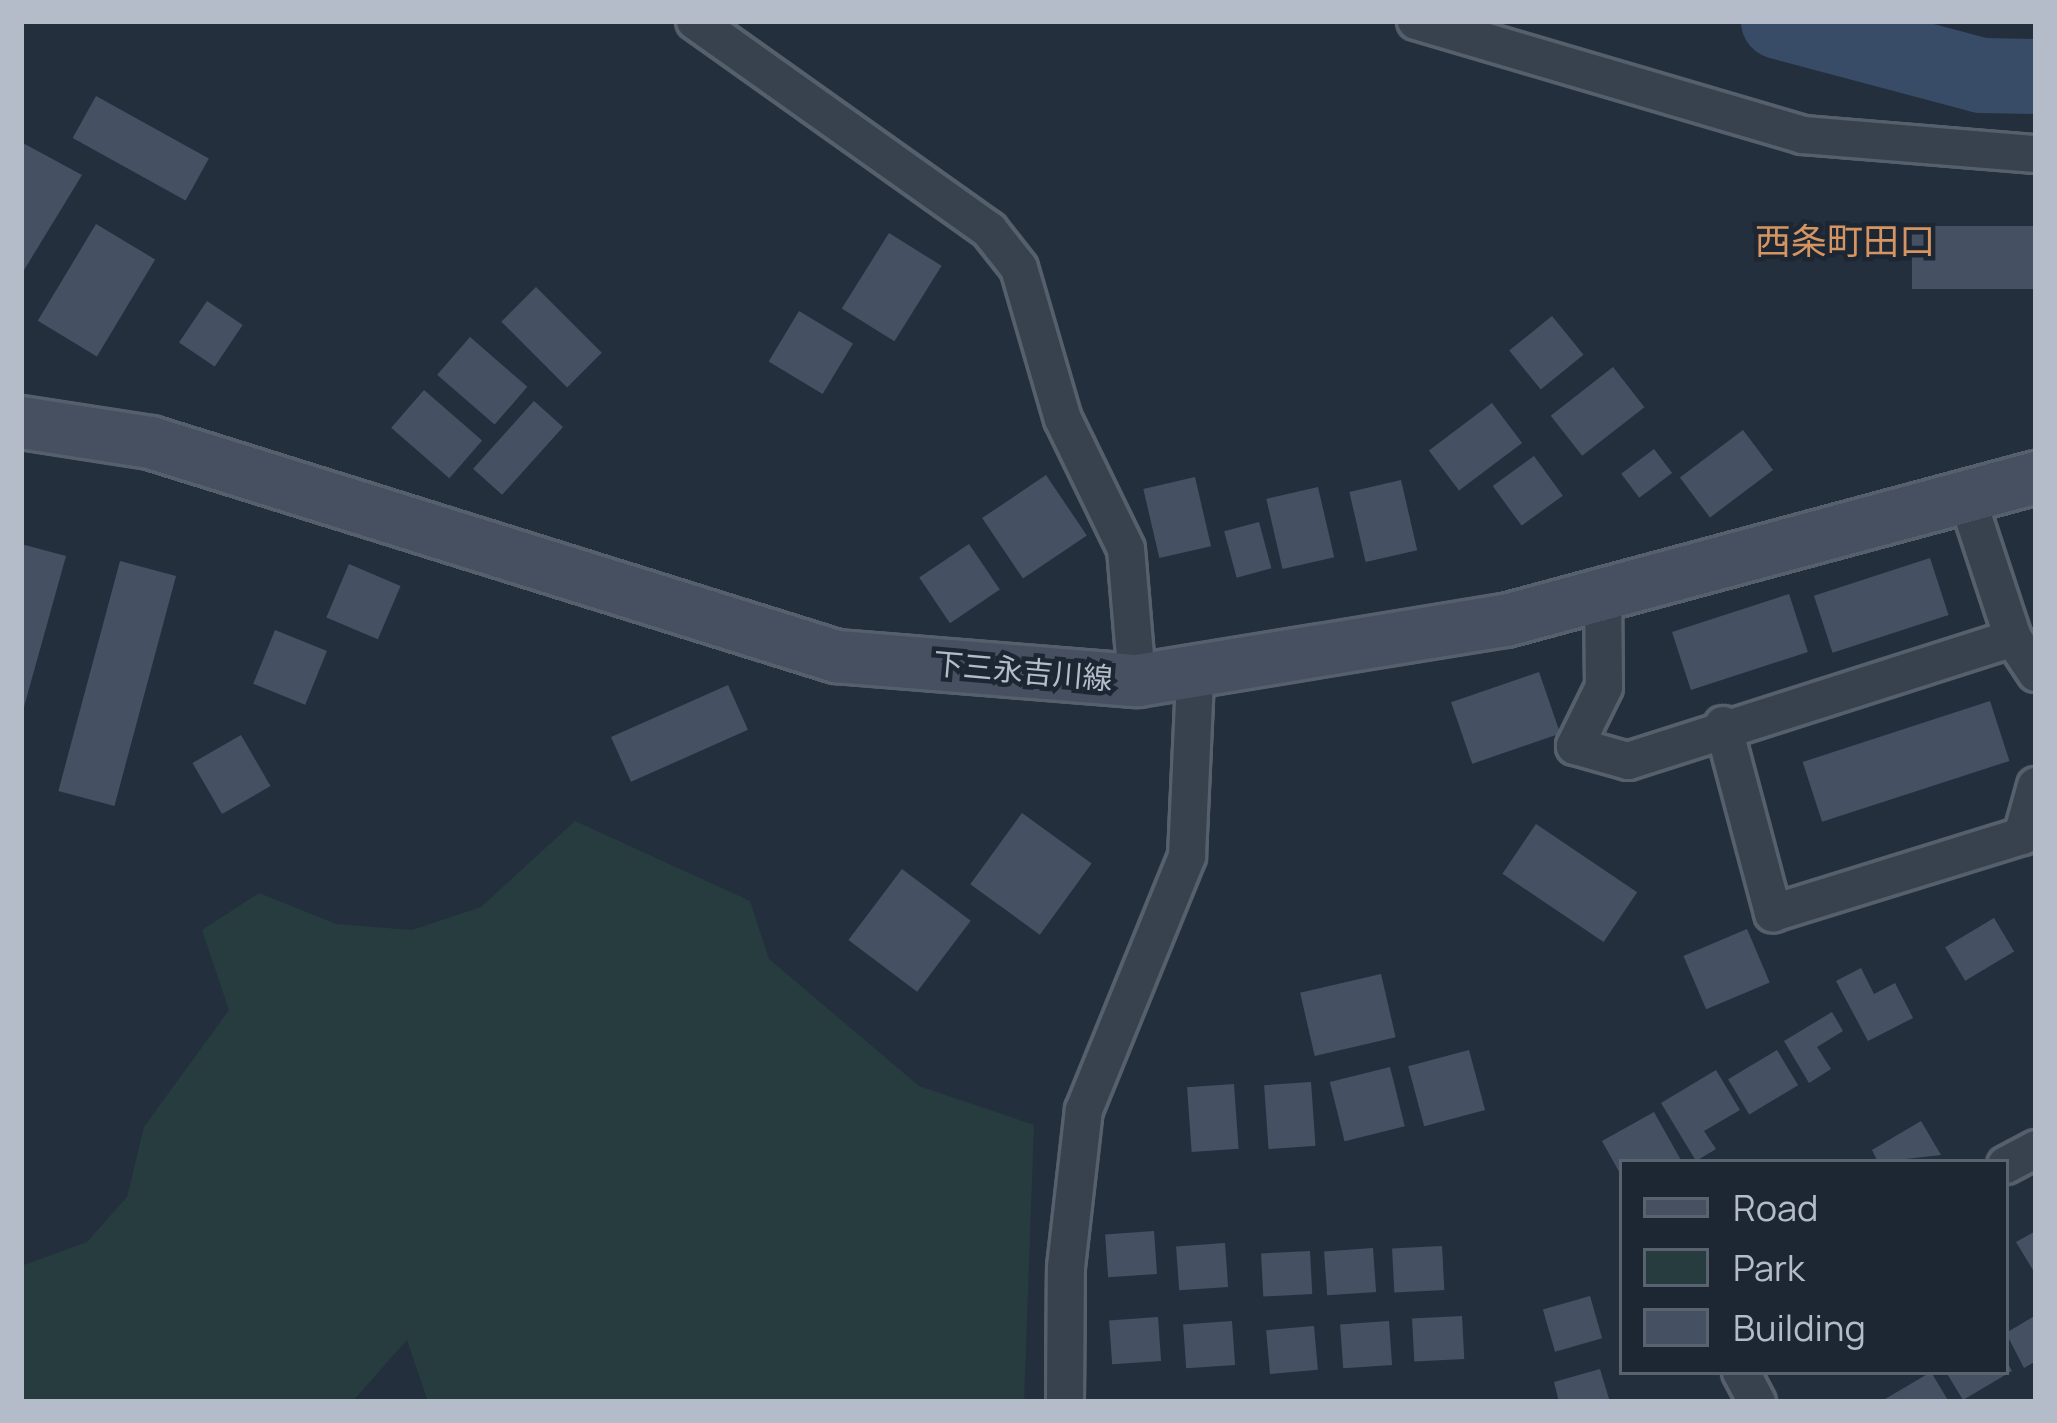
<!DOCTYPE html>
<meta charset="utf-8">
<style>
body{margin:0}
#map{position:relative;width:2057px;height:1423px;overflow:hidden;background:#242f3e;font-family:Manrope,"Noto Sans JP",sans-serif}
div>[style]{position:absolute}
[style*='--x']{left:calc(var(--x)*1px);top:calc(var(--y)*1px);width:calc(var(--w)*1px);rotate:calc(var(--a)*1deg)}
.green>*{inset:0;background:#263c3f}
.river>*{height:75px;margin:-37.5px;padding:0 37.5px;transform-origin:37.5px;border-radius:37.5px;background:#394c67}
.building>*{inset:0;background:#455162;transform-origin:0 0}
.roads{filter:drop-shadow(3px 0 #565f6c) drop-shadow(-3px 0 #565f6c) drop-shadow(0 3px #565f6c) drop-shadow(0 -3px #565f6c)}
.minor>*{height:36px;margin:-18px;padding:0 18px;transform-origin:18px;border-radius:18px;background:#38414e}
.secondary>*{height:51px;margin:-25.5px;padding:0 25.5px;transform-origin:25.5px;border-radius:25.5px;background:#465061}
span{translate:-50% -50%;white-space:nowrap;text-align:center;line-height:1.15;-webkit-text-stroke:9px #1d2633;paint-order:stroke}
.street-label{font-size:30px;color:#b4bcc9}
.quarter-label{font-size:36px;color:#d59563}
.frame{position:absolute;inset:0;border:24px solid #b4bcc9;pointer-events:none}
.legend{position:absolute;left:1619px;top:1159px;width:390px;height:216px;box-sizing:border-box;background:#1d2633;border:3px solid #59626f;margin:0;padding:15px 21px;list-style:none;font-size:36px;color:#b4bcc9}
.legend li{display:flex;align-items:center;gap:24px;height:60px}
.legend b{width:60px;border:3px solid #59626f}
</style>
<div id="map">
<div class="green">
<i style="clip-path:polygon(575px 821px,750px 901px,769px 959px,919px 1086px,1034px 1125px,1024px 1402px,428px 1402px,407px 1340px,352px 1402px,21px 1402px,21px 1266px,87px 1242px,127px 1197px,144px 1127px,229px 1010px,202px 930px,259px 893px,336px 924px,412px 930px,481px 907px)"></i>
</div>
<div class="river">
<i style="--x:1778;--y:21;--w:210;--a:14.9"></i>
<i style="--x:1981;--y:75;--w:55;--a:1"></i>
</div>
<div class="building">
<i style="left:96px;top:96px;width:129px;height:48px;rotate:29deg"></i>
<i style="clip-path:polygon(21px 142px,82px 175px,21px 275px)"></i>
<i style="left:96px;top:224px;width:69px;height:113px;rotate:31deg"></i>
<i style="left:2036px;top:226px;width:63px;height:124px;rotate:90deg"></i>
<i style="left:889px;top:233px;width:62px;height:89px;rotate:32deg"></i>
<i style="left:536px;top:287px;width:93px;height:49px;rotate:45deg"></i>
<i style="left:207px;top:301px;width:43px;height:50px;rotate:34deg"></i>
<i style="left:799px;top:311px;width:63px;height:59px;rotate:31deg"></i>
<i style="left:1552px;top:316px;width:50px;height:55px;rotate:51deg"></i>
<i style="left:470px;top:337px;width:76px;height:50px;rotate:41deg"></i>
<i style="left:1613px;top:367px;width:51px;height:79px;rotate:52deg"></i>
<i style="left:424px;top:390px;width:77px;height:50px;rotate:41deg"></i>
<i style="left:534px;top:401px;width:39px;height:91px;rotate:42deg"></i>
<i style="left:1492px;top:403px;width:50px;height:79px;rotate:53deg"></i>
<i style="left:1743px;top:430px;width:50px;height:79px;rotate:53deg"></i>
<i style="left:1654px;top:449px;width:30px;height:41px;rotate:53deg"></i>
<i style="left:1534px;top:456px;width:49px;height:51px;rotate:54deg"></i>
<i style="left:1046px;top:475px;width:73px;height:77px;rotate:56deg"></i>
<i style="left:1195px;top:477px;width:71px;height:53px;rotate:77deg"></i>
<i style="left:1401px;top:480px;width:72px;height:53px;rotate:77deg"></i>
<i style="left:1318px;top:487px;width:72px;height:53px;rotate:77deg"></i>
<i style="left:1259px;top:522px;width:48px;height:36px;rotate:75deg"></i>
<i style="clip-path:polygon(21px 544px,66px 556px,22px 714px,21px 713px)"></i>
<i style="left:969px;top:544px;width:55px;height:60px;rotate:56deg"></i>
<i style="left:1930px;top:558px;width:60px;height:122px;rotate:72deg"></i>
<i style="left:120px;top:561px;width:58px;height:238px;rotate:15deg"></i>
<i style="left:349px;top:564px;width:56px;height:58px;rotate:23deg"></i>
<i style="left:1789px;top:594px;width:61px;height:123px;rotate:72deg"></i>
<i style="left:275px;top:630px;width:56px;height:58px;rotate:22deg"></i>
<i style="left:1539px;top:672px;width:65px;height:93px;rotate:71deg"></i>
<i style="left:728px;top:685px;width:49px;height:128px;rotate:66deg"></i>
<i style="left:1990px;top:701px;width:63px;height:197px;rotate:72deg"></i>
<i style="left:241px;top:735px;width:59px;height:56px;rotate:60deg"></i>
<i style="left:1022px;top:813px;width:86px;height:88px;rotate:36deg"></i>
<i style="left:1536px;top:824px;width:122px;height:60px;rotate:34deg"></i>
<i style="left:902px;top:869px;width:86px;height:89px;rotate:37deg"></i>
<i style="left:1994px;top:918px;width:39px;height:57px;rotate:59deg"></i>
<i style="left:1747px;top:929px;width:58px;height:69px;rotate:67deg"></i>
<i style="clip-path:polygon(1861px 968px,1874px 994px,1895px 983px,1913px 1018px,1868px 1041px,1836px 981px)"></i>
<i style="left:1381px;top:974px;width:65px;height:83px;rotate:77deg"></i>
<i style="clip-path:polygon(1832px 1012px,1843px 1031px,1817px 1047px,1831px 1069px,1809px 1083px,1784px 1041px)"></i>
<i style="left:1469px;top:1050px;width:62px;height:63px;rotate:75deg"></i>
<i style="left:1777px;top:1050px;width:41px;height:57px;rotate:59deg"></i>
<i style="left:1390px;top:1067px;width:61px;height:62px;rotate:76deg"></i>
<i style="clip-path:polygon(1716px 1070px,1740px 1110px,1704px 1131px,1716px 1149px,1696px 1161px,1661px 1103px)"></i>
<i style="left:1311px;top:1082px;width:64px;height:47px;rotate:86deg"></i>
<i style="left:1234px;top:1084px;width:65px;height:47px;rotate:86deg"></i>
<i style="clip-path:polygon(1654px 1112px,1682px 1162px,1622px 1162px,1622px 1177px,1602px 1141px)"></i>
<i style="clip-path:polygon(1921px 1121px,1941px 1155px,1878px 1162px,1872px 1150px)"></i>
<i style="left:1154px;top:1231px;width:43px;height:49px;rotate:86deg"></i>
<i style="clip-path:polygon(2036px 1231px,2036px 1275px,2016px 1242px)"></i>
<i style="left:1225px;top:1243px;width:44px;height:49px;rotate:86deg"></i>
<i style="left:1442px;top:1246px;width:44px;height:50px;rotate:87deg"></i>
<i style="left:1373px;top:1248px;width:44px;height:49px;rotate:86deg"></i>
<i style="left:1310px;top:1251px;width:43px;height:49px;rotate:87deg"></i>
<i style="left:1590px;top:1296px;width:44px;height:49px;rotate:74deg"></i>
<i style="clip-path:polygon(2036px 1315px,2036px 1361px,2024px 1368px,2006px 1333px)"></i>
<i style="left:1462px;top:1316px;width:43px;height:50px;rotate:87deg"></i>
<i style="left:1158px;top:1317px;width:44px;height:49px;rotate:86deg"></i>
<i style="left:1232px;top:1321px;width:44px;height:49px;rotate:86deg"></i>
<i style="left:1389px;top:1321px;width:44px;height:49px;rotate:86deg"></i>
<i style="left:1314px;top:1326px;width:44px;height:48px;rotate:85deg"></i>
<i style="clip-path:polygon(2006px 1360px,2012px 1371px,1963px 1400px,1946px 1372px,2006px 1372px)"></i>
<i style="clip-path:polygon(1600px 1369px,1610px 1402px,1559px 1402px,1554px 1382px)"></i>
<i style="clip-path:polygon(1931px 1372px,1949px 1402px,1880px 1402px)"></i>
</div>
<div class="roads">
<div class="minor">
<i style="--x:695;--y:21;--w:361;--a:35.4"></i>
<i style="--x:989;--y:230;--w:48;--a:51.7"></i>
<i style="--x:1019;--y:268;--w:157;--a:73.8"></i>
<i style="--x:1063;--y:419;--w:144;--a:64.1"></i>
<i style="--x:1126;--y:549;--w:131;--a:85.2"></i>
<i style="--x:1416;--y:21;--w:403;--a:16.4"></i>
<i style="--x:1803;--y:135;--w:234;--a:4.7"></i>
<i style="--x:1966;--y:495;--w:151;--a:71.8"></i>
<i style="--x:2013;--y:638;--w:42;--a:56.7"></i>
<i style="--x:1603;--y:593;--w:94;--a:89.4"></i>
<i style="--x:1604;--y:687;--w:66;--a:116.2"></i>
<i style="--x:1575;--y:746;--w:55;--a:15.8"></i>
<i style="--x:1628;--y:761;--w:404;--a:-17.7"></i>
<i style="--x:1723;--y:725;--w:195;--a:75.1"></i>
<i style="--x:1773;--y:913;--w:261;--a:-17.2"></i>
<i style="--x:2022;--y:836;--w:52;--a:-74.4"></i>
<i style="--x:2006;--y:1165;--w:34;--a:-28"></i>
<i style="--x:1741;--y:1372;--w:34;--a:62"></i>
<i style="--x:1065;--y:1402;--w:135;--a:-89.6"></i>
<i style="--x:1066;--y:1267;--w:158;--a:-83.5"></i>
<i style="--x:1084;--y:1110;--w:274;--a:-67.9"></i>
<i style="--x:1187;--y:856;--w:179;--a:-87.4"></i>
</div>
<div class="secondary">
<i style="--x:21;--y:422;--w:131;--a:8.8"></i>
<i style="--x:150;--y:442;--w:719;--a:17.33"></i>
<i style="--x:836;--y:656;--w:302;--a:4.6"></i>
<i style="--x:1137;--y:680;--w:373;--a:-9.3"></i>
<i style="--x:1505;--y:620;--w:550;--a:-15.07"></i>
</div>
</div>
<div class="street-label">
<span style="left:1023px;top:671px;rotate:5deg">下三永吉川線</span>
</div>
<div class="quarter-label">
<span style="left:1845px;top:241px">西条町田口</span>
</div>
<div class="frame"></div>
<ul class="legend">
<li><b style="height:15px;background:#465061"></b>Road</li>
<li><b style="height:33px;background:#263c3f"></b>Park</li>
<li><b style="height:33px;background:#455162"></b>Building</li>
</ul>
</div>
